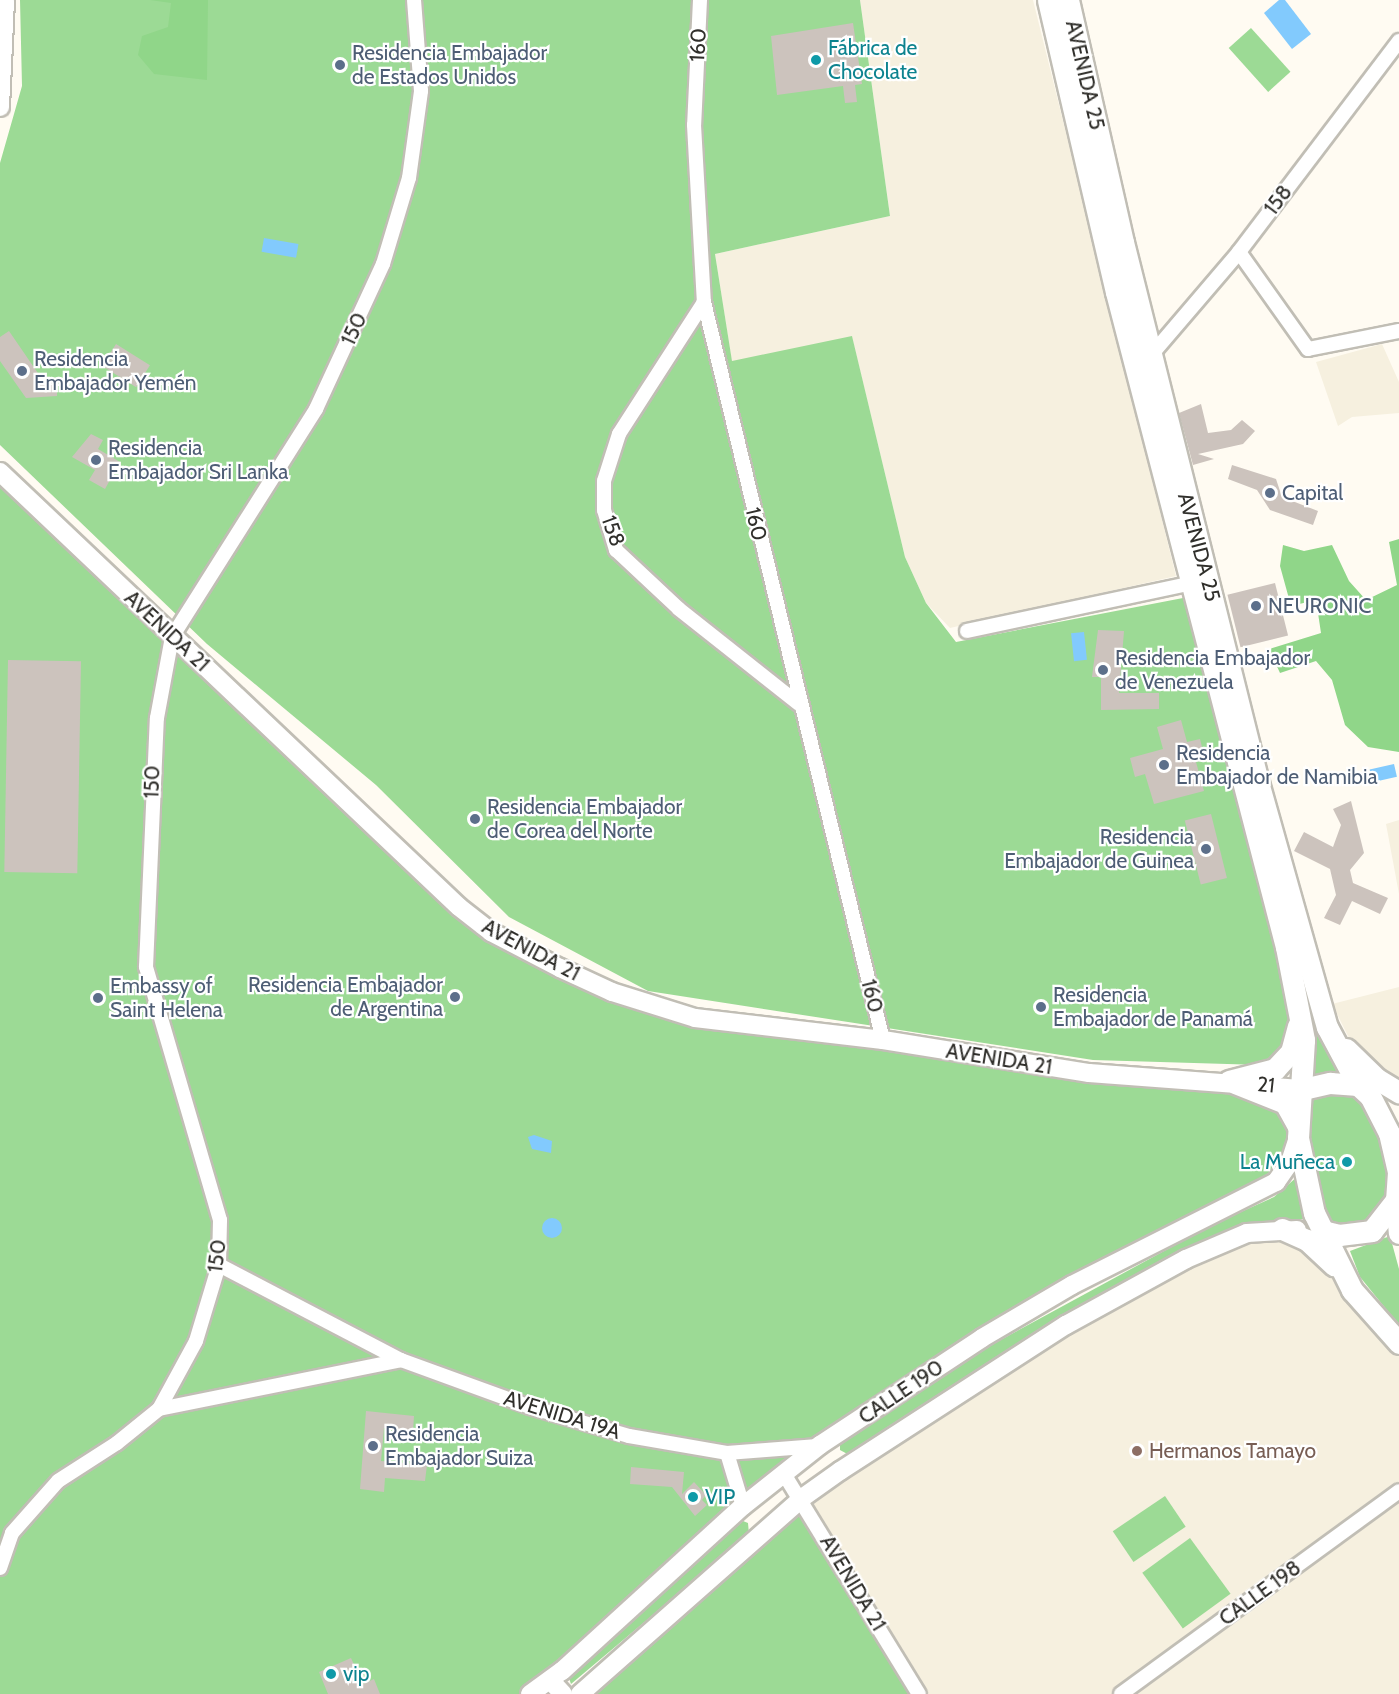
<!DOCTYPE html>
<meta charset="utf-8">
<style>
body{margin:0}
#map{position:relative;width:1399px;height:1694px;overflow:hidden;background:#fffbf2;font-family:Cabin,sans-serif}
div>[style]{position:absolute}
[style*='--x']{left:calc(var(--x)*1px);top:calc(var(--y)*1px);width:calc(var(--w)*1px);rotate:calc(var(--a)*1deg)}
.built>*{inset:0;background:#f6f0df}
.green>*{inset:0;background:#9cda95;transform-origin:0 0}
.forest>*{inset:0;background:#90d689}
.water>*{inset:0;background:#82cafd;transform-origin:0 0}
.round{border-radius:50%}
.building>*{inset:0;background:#ccc3bd;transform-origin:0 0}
.roads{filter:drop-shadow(2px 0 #c1beb5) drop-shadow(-2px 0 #c1beb5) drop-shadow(0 2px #c1beb5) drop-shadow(0 -2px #c1beb5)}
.minor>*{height:14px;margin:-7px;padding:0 7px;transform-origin:7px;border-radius:7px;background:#fff}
.secondary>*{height:18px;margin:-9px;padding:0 9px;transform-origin:9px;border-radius:9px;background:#fff}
.primary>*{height:21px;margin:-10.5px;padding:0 10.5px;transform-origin:10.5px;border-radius:10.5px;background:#fff}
.dots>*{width:16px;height:16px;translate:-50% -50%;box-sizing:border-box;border:3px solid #fff;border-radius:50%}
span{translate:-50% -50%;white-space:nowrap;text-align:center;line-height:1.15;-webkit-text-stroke:4.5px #fff;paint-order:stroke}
.street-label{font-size:21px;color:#302f2b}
.culture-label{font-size:21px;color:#0d838f}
.left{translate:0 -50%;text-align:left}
.right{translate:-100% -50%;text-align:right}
.service-label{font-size:21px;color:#4e5e75}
.education-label{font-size:21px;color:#785e54}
</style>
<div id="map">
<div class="built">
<i style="clip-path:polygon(860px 0,1033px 0,1176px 576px,950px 628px,926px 603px,905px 557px,852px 337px,732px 362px,715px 254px,890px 216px)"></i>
<i style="clip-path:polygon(1382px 344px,1399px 382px,1399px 413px,1352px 417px,1338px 426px,1316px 362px)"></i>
<i style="clip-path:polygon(1399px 820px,1399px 894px,1386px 824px)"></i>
<i style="clip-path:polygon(1399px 987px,1399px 1083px,1352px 1044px,1332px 1004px)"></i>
<i style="clip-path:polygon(1247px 1233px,1307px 1240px,1399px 1343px,1399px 1694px,919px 1694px,802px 1498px,1066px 1325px)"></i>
</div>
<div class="green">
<i style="clip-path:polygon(20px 0,860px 0,890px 216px,715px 254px,732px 361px,852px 336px,905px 557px,926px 603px,956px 642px,1183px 598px,1286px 977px,1294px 1017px,1277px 1056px,1261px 1065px,1093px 1060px,648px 991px,509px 917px,376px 785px,207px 644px,0 445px,0 163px,22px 86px)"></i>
<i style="left:1251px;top:28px;width:59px;height:30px;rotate:48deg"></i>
<i style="clip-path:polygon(0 472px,491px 932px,666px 1012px,1229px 1081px,1295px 1115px,1276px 1182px,1072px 1285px,820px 1445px,530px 1694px,0 1694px)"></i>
<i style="clip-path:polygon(1306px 982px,1342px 1071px,1310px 1076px,1313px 1048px)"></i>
<i style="clip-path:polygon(1345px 1090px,1359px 1097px,1388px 1149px,1391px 1184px,1381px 1211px,1359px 1226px,1339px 1225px,1326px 1217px,1308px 1154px,1309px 1106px,1317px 1095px)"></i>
<i style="clip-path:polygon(1298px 1176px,1308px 1219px,1246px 1223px,1181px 1254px,998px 1358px,851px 1456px,840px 1450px,840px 1443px,969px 1357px,1212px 1225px,1274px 1197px)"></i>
<i style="clip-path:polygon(1390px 1236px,1399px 1269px,1399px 1325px,1360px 1277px,1350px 1251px)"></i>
<i style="left:1165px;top:1496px;width:37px;height:63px;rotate:56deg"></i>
<i style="clip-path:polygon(802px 1498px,919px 1694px,580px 1694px)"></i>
<i style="clip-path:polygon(743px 1521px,748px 1523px,749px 1534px,571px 1684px,568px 1675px,572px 1670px)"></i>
<i style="left:1190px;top:1538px;width:69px;height:59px;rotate:54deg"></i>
</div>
<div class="forest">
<i style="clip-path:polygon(150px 0,208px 0,207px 80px,154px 74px,138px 55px,142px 36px,168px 27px,171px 3px)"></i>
<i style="clip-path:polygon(1399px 539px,1399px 752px,1368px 747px,1345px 725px,1332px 680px,1316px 661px,1280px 673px,1269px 649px,1321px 633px,1316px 600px,1291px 606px,1280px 566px,1283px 545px,1304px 551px,1332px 545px,1349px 581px,1366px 600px,1397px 585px,1389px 542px)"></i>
</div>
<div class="water">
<i style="clip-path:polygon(1279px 0,1285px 0,1311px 34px,1292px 49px,1264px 13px)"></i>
<i style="left:264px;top:238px;width:35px;height:14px;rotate:10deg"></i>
<i style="left:1084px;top:632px;width:28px;height:13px;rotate:84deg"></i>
<i style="left:1394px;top:764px;width:13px;height:25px;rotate:77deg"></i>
<i style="clip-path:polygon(534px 1135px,552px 1141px,551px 1153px,532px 1149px,528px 1137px)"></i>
<i class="round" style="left:542px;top:1218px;width:20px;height:20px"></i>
</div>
<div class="building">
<i style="clip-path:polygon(853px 23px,862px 84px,855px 85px,857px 102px,845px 103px,843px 86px,777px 95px,771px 36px)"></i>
<i style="clip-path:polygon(9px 331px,44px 382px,57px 382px,57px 396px,26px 398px,0 361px,0 337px)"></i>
<i style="left:116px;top:344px;width:40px;height:26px;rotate:32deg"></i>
<i style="clip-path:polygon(1201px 404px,1208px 433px,1231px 430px,1242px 420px,1255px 431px,1243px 444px,1198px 454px,1214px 459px,1193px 465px,1179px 413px)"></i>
<i style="clip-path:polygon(91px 434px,103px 440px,98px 449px,120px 462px,105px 489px,89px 480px,95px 470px,72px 457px)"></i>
<i style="clip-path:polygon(1232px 465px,1276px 479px,1282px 497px,1318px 511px,1313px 525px,1270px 510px,1257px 490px,1228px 479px)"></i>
<i style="left:1275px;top:583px;width:54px;height:49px;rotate:76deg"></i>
<i style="clip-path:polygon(1098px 630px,1124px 631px,1119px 693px,1159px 693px,1159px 709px,1101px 710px,1101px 677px,1092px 677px)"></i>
<i style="left:8px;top:660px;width:73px;height:212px;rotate:1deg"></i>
<i style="clip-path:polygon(1181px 720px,1187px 742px,1200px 739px,1205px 759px,1196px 762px,1204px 791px,1154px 804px,1145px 774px,1135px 777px,1130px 758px,1163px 749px,1157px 727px)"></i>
<i style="clip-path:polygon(1351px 801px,1364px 853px,1350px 870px,1353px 883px,1388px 898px,1380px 914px,1352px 901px,1340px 925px,1324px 918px,1336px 895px,1330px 869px,1294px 851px,1304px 832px,1333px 847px,1341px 825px,1333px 809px)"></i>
<i style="left:1211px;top:814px;width:66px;height:27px;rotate:76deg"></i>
<i style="clip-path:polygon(366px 1411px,414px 1416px,413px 1431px,384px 1428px,381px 1461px,427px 1465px,425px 1481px,385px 1478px,384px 1492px,360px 1489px)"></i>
<i style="clip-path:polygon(631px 1467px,684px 1472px,682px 1494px,694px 1482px,706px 1495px,702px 1500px,707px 1505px,695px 1516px,672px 1487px,630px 1484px)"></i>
<i style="clip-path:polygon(351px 1658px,363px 1684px,374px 1679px,380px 1694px,328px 1694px,319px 1672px)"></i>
</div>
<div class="roads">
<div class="minor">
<i style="--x:700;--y:0;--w:125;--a:92.7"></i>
<i style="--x:694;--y:125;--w:177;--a:86.8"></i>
<i style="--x:704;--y:302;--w:759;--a:76.37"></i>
<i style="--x:1239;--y:252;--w:119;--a:54.6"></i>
<i style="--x:1308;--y:349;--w:93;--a:-11.2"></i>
<i style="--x:704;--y:302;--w:157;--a:122.8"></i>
<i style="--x:619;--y:434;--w:49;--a:107.7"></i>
<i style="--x:604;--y:481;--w:29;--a:90"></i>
<i style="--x:604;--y:510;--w:42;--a:73.3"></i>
<i style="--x:616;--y:550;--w:86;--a:43.1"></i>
<i style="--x:679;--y:609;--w:153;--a:38.4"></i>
<i style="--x:1152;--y:354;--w:134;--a:-49.5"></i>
<i style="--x:1239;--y:252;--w:265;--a:-52.8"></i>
<i style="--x:967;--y:631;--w:231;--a:-12"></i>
<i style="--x:219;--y:1265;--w:205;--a:27.6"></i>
<i style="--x:401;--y:1360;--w:137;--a:20"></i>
<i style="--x:530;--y:1407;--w:103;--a:16.3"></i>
<i style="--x:629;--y:1436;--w:99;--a:9.8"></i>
<i style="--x:727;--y:1453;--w:91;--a:-4.4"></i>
<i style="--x:159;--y:1409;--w:247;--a:-11.4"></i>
<i style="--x:727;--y:1453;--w:55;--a:73.2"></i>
<i style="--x:784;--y:1474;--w:258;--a:58.5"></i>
<i style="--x:0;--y:1568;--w:37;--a:-71"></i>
<i style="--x:12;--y:1533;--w:69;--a:-48.5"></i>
<i style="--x:58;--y:1481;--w:70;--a:-32.8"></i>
<i style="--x:117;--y:1443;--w:54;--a:-39"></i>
<i style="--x:159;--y:1409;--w:77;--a:-61.4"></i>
<i style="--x:196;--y:1341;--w:79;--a:-73.2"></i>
<i style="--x:219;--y:1265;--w:45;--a:-88.7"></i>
<i style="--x:220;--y:1220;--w:264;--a:-106.3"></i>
<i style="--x:146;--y:967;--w:249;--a:-87.5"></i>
<i style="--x:157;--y:718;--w:82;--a:-79.5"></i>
<i style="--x:172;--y:637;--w:270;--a:-57.7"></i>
<i style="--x:316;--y:409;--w:160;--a:-65.2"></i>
<i style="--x:383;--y:264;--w:90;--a:-73.2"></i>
<i style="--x:409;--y:178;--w:88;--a:-82.1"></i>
<i style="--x:421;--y:91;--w:91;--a:-94.4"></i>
<i style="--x:1121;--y:1694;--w:344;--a:-36.1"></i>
</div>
<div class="secondary">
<i style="--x:0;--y:107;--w:107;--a:-87.3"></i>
<i style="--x:0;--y:472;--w:632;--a:43.46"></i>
<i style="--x:459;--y:907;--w:41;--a:38"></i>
<i style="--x:491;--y:932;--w:78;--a:27.6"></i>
<i style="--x:560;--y:968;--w:57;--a:24.8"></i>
<i style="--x:612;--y:992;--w:87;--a:17.4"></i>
<i style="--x:695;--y:1018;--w:189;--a:6.7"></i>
<i style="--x:883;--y:1040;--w:209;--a:9.1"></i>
<i style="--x:1089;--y:1073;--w:215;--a:4.3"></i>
<i style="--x:550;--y:1680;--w:19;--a:47"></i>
<i style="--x:530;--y:1694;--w:39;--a:-36"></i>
<i style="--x:562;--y:1671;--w:245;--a:-42.4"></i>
<i style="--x:743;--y:1506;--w:98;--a:-38.4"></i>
<i style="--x:820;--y:1445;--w:194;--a:-33.4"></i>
<i style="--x:982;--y:1338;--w:104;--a:-30.5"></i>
<i style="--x:1072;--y:1285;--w:229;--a:-26.8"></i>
<i style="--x:1276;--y:1182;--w:24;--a:-55"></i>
<i style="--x:1290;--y:1162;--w:25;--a:-72"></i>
<i style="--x:580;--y:1694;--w:296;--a:-41.4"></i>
<i style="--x:802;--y:1498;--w:47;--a:-35.4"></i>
<i style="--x:840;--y:1471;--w:269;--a:-32.9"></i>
<i style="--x:1066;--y:1325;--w:137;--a:-28.8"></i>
<i style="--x:1186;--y:1259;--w:66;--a:-23.1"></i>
<i style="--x:1247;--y:1233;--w:50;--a:-3.4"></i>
</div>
<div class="primary">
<i style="--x:1048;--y:0;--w:300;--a:76.9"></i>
<i style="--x:1116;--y:292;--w:677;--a:75.45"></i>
<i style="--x:1286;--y:947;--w:95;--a:79"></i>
<i style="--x:1304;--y:1040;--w:98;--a:93.5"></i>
<i style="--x:1298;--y:1138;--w:77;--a:78"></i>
<i style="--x:1314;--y:1213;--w:86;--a:63.7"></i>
<i style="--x:1352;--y:1290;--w:71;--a:48.4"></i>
<i style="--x:1068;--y:0;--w:248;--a:77.2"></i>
<i style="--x:1123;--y:242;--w:557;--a:75.96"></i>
<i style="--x:1258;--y:782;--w:255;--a:74.3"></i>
<i style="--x:1327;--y:1027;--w:66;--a:61.9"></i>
<i style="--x:1346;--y:1049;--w:43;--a:44.1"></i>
<i style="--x:1377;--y:1079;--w:26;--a:31"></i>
<i style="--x:1229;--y:1081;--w:48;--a:-14.6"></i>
<i style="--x:1275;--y:1069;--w:23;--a:-47"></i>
<i style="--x:1291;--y:1052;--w:27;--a:-75"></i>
<i style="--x:1235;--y:1083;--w:54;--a:21.8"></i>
<i style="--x:1285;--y:1103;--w:26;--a:61"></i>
<i style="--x:1303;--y:1089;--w:28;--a:-13"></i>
<i style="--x:1330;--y:1083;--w:28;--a:4"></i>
<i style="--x:1358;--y:1085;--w:16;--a:43"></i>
<i style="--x:1370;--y:1096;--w:42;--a:62.8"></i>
<i style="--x:1389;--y:1133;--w:40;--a:77"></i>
<i style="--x:1398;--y:1172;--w:28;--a:94"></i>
<i style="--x:1396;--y:1200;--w:39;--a:128"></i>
<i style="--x:1372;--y:1231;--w:33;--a:173"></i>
<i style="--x:1339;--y:1235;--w:16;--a:-166"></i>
<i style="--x:1396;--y:1200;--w:33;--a:85"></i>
<i style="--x:1282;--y:1229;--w:27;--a:24"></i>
<i style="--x:1307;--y:1240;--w:37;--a:43"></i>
</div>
</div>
<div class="dots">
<i style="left:816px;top:60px;background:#0f9aa8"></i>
<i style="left:340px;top:65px;background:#5c6f8a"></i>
<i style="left:22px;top:371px;background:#5c6f8a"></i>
<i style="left:96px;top:460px;background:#5c6f8a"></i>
<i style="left:1270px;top:493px;background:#5c6f8a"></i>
<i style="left:1256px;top:606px;background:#5c6f8a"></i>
<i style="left:1103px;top:670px;background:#5c6f8a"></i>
<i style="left:1164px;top:765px;background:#5c6f8a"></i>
<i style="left:475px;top:819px;background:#5c6f8a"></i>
<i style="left:1206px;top:849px;background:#5c6f8a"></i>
<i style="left:455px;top:997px;background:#5c6f8a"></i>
<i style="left:98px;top:998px;background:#5c6f8a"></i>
<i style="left:1041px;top:1007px;background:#5c6f8a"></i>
<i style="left:1347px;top:1162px;background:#0f9aa8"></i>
<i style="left:373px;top:1446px;background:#5c6f8a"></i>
<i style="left:1137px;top:1451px;background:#8d6e63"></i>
<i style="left:693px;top:1497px;background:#0f9aa8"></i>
<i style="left:331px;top:1674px;background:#0f9aa8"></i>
</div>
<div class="street-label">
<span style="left:698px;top:45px;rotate:-87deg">160</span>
<span style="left:1085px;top:75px;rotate:77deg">AVENIDA 25</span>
<span style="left:1278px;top:200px;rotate:-53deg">158</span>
<span style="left:354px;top:329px;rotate:-65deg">150</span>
<span style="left:756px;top:524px;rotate:77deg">160</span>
<span style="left:613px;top:531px;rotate:70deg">158</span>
<span style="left:1199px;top:547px;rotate:75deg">AVENIDA 25</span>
<span style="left:167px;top:631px;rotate:43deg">AVENIDA 21</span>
<span style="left:152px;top:782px;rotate:-88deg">150</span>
<span style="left:531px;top:950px;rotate:28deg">AVENIDA 21</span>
<span style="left:872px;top:996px;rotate:76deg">160</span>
<span style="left:999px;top:1059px;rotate:9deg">AVENIDA 21</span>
<span style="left:1266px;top:1085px;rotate:6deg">21</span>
<span style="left:217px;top:1256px;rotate:-83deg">150</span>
<span style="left:901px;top:1392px;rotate:-34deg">CALLE 190</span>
<span style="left:562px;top:1415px;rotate:17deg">AVENIDA 19A</span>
<span style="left:853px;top:1583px;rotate:59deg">AVENIDA 21</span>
<span style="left:1260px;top:1593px;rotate:-36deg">CALLE 198</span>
</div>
<div class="culture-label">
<span class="left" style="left:828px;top:60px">Fábrica de<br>Chocolate</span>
<span class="right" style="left:1335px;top:1162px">La Muñeca</span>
<span class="left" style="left:705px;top:1497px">VIP</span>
<span class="left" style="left:343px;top:1674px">vip</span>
</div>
<div class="service-label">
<span class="left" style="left:352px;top:65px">Residencia Embajador<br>de Estados Unidos</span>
<span class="left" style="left:34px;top:371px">Residencia<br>Embajador Yemén</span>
<span class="left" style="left:108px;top:460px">Residencia<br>Embajador Sri Lanka</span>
<span class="left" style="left:1282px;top:493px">Capital</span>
<span class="left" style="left:1268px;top:606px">NEURONIC</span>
<span class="left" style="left:1115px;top:670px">Residencia Embajador<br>de Venezuela</span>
<span class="left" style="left:1176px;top:765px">Residencia<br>Embajador de Namibia</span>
<span class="left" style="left:487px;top:819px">Residencia Embajador<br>de Corea del Norte</span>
<span class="right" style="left:1194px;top:849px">Residencia<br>Embajador de Guinea</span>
<span class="right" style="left:443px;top:997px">Residencia Embajador<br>de Argentina</span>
<span class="left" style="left:110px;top:998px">Embassy of<br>Saint Helena</span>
<span class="left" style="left:1053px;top:1007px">Residencia<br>Embajador de Panamá</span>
<span class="left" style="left:385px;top:1446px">Residencia<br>Embajador Suiza</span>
</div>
<div class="education-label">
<span class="left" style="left:1149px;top:1451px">Hermanos Tamayo</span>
</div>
</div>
